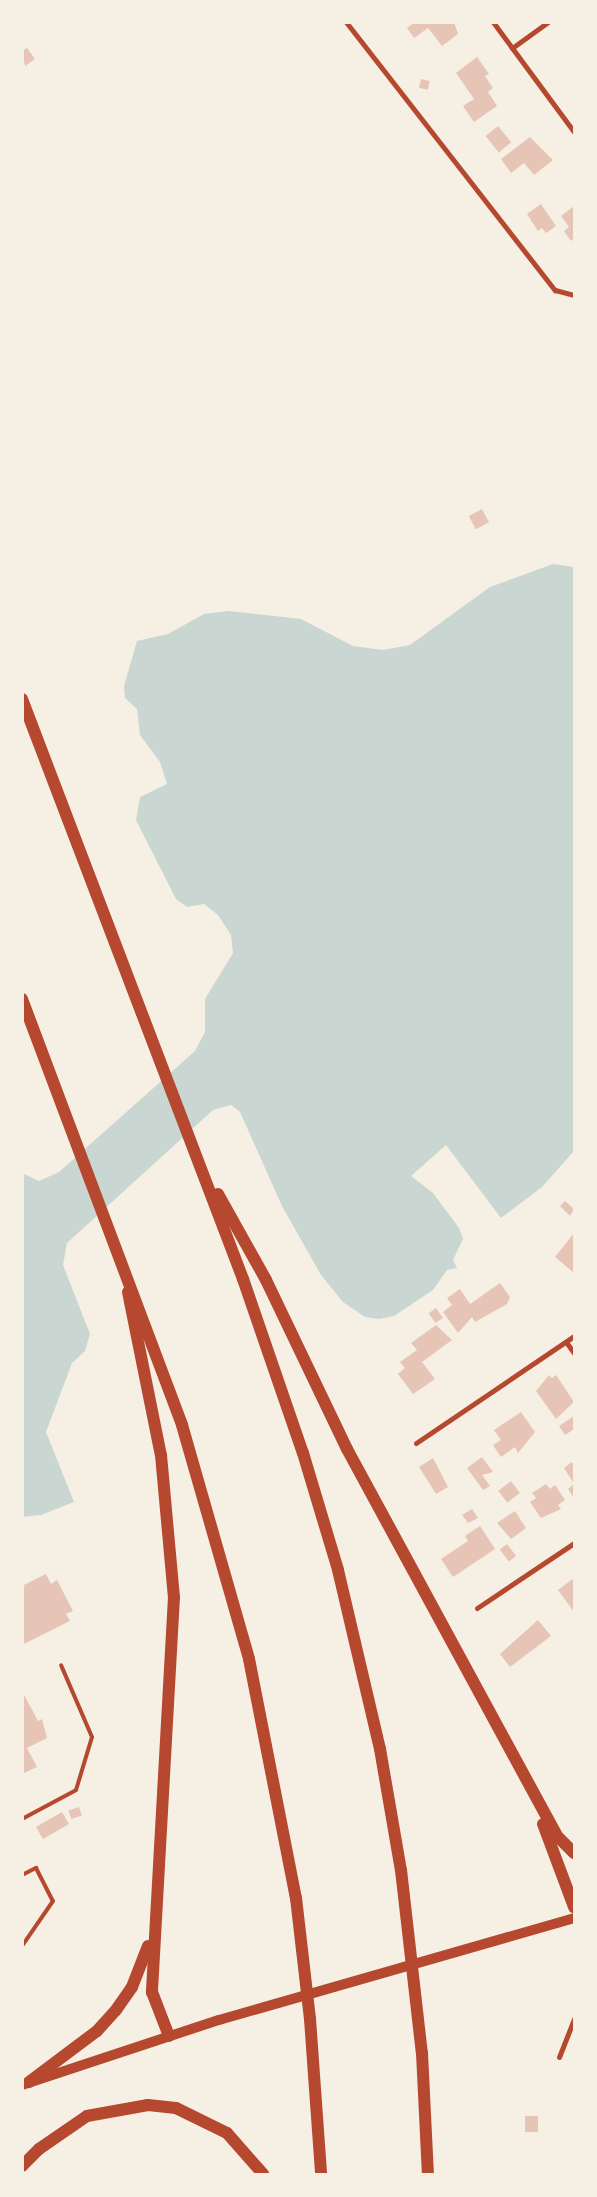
<!DOCTYPE html>
<style>
body{margin:0}
#map{position:relative;width:597px;height:2197px;overflow:hidden;background:#f6efe4;font-family:"Work Sans",sans-serif}
div>[style]{position:absolute}
[style*='--x']{left:calc(var(--x)*1px);top:calc(var(--y)*1px);width:calc(var(--w)*1px);rotate:calc(var(--a)*1deg)}
.water>*{inset:0;background:#c9d6d2}
.building>*{inset:0;background:#e6c5b7;transform-origin:0 0}
.service>*{height:4px;margin:-2px;padding:0 2px;transform-origin:2px;border-radius:2px;background:#b5482f}
.minor>*{height:5px;margin:-2.5px;padding:0 2.5px;transform-origin:2.5px;border-radius:2.5px;background:#b5482f}
.secondary>*{height:10px;margin:-5px;padding:0 5px;transform-origin:5px;border-radius:5px;background:#b5482f}
.motorway>*{height:12px;margin:-6px;padding:0 6px;transform-origin:6px;border-radius:6px;background:#b5482f}
span{translate:-50% -50%;white-space:nowrap;text-align:center;line-height:1.15;-webkit-text-stroke:5px #f6efe4;paint-order:stroke}
.frame{position:absolute;inset:0;border:24px solid #f6efe4;pointer-events:none}
</style>
<div id="map">
<div class="water">
<i style="clip-path:polygon(553px 564px,574px 567px,574px 1151px,542px 1187px,501px 1218px,446px 1145px,411px 1176px,433px 1193px,459px 1228px,463px 1239px,453px 1260px,457px 1268px,447px 1270px,433px 1290px,394px 1316px,379px 1319px,365px 1317px,343px 1302px,321px 1275px,282px 1206px,240px 1112px,231px 1105px,213px 1110px,67px 1243px,63px 1265px,90px 1334px,85px 1351px,72px 1363px,46px 1432px,74px 1502px,41px 1515px,22px 1517px,22px 1173px,39px 1181px,59px 1172px,195px 1051px,205px 1032px,205px 999px,233px 953px,231px 935px,218px 915px,204px 904px,187px 907px,176px 899px,136px 820px,140px 797px,167px 784px,160px 762px,140px 735px,137px 709px,125px 698px,124px 686px,137px 641px,168px 634px,204px 614px,228px 611px,301px 619px,353px 646px,383px 650px,410px 645px,490px 587px)"></i>
</div>
<div class="building">
<i style="clip-path:polygon(415px 22px,454px 22px,458px 34px,442px 46px,428px 28px,414px 38px,407px 28px)"></i>
<i style="clip-path:polygon(27px 48px,35px 59px,25px 66px,22px 51px)"></i>
<i style="clip-path:polygon(477px 57px,489px 74px,485px 76px,493px 88px,488px 92px,497px 106px,474px 122px,463px 106px,474px 99px,456px 73px)"></i>
<i style="left:421px;top:79px;width:9px;height:9px;rotate:13deg"></i>
<i style="left:498px;top:126px;width:21px;height:16px;rotate:51deg"></i>
<i style="clip-path:polygon(530px 137px,553px 160px,534px 175px,524px 163px,511px 173px,501px 159px)"></i>
<i style="clip-path:polygon(541px 204px,556px 226px,546px 233px,542px 228px,538px 231px,527px 214px)"></i>
<i style="clip-path:polygon(574px 206px,574px 238px,571px 241px,564px 231px,569px 227px,561px 216px)"></i>
<i style="left:482px;top:509px;width:15px;height:15px;rotate:62deg"></i>
<i style="clip-path:polygon(565px 1201px,574px 1209px,570px 1216px,560px 1206px)"></i>
<i style="clip-path:polygon(574px 1233px,574px 1273px,555px 1257px)"></i>
<i style="clip-path:polygon(500px 1283px,510px 1297px,507px 1304px,475px 1322px,472px 1317px,458px 1333px,443px 1312px,452px 1305px,447px 1298px,460px 1289px,470px 1304px)"></i>
<i style="left:436px;top:1308px;width:12px;height:9px;rotate:55deg"></i>
<i style="clip-path:polygon(436px 1325px,452px 1340px,422px 1362px,435px 1379px,413px 1394px,398px 1374px,405px 1368px,400px 1362px,417px 1350px,411px 1343px)"></i>
<i style="clip-path:polygon(549px 1375px,552px 1378px,556px 1375px,574px 1402px,556px 1419px,536px 1391px)"></i>
<i style="clip-path:polygon(521px 1412px,535px 1432px,518px 1453px,515px 1447px,501px 1457px,493px 1445px,501px 1440px,494px 1430px)"></i>
<i style="clip-path:polygon(574px 1416px,574px 1429px,565px 1435px,559px 1426px)"></i>
<i style="clip-path:polygon(482px 1457px,493px 1472px,482px 1475px,490px 1486px,483px 1490px,467px 1468px)"></i>
<i style="clip-path:polygon(433px 1458px,448px 1487px,436px 1494px,419px 1467px)"></i>
<i style="clip-path:polygon(572px 1462px,574px 1466px,574px 1484px,564px 1468px)"></i>
<i style="left:511px;top:1481px;width:15px;height:16px;rotate:53deg"></i>
<i style="clip-path:polygon(546px 1484px,550px 1489px,555px 1485px,565px 1500px,558px 1505px,561px 1509px,541px 1518px,530px 1502px,536px 1498px,532px 1493px)"></i>
<i style="clip-path:polygon(574px 1484px,574px 1498px,568px 1489px)"></i>
<i style="clip-path:polygon(472px 1509px,478px 1518px,468px 1523px,462px 1515px)"></i>
<i style="clip-path:polygon(515px 1511px,526px 1528px,511px 1539px,497px 1523px)"></i>
<i style="clip-path:polygon(480px 1526px,495px 1549px,453px 1577px,441px 1559px,468px 1541px,465px 1536px)"></i>
<i style="left:507px;top:1544px;width:15px;height:9px;rotate:53deg"></i>
<i style="clip-path:polygon(46px 1574px,51px 1584px,57px 1580px,73px 1611px,66px 1614px,70px 1621px,22px 1645px,22px 1586px)"></i>
<i style="clip-path:polygon(574px 1578px,574px 1612px,558px 1590px)"></i>
<i style="clip-path:polygon(538px 1620px,551px 1636px,510px 1667px,500px 1654px)"></i>
<i style="clip-path:polygon(22px 1691px,38px 1721px,42px 1719px,47px 1738px,27px 1748px,37px 1767px,22px 1774px)"></i>
<i style="left:79px;top:1807px;width:9px;height:11px;rotate:72deg"></i>
<i style="left:62px;top:1812px;width:14px;height:30px;rotate:60deg"></i>
<i style="left:525px;top:2116px;width:13px;height:16px"></i>
</div>
<div class="service">
<i style="--x:22;--y:1819;--w:61;--a:-28.2"></i>
<i style="--x:76;--y:1790;--w:55;--a:-73.2"></i>
<i style="--x:92;--y:1737;--w:78;--a:-113.3"></i>
<i style="--x:22;--y:1875;--w:16;--a:-27"></i>
<i style="--x:36;--y:1868;--w:37;--a:63"></i>
<i style="--x:53;--y:1901;--w:55;--a:124.6"></i>
</div>
<div class="minor">
<i style="--x:346;--y:22;--w:340;--a:52.1"></i>
<i style="--x:555;--y:290;--w:20;--a:15"></i>
<i style="--x:493;--y:22;--w:137;--a:53.6"></i>
<i style="--x:512;--y:48;--w:44;--a:-35.8"></i>
<i style="--x:566;--y:1342;--w:14;--a:54"></i>
<i style="--x:416;--y:1443;--w:191;--a:-34.1"></i>
<i style="--x:477;--y:1608;--w:117;--a:-33.8"></i>
<i style="--x:559;--y:2057;--w:41;--a:-68.5"></i>
</div>
<div class="secondary">
<i style="--x:22;--y:2085;--w:207;--a:-18.3"></i>
<i style="--x:219;--y:2020;--w:369;--a:-16"></i>
</div>
<div class="motorway">
<i style="--x:22;--y:699;--w:621;--a:69.14"></i>
<i style="--x:243;--y:1279;--w:184;--a:71"></i>
<i style="--x:303;--y:1453;--w:122;--a:73.3"></i>
<i style="--x:338;--y:1570;--w:184;--a:76.8"></i>
<i style="--x:380;--y:1749;--w:123;--a:80.2"></i>
<i style="--x:401;--y:1870;--w:184;--a:83.5"></i>
<i style="--x:422;--y:2053;--w:121;--a:87.2"></i>
<i style="--x:22;--y:999;--w:455;--a:69.4"></i>
<i style="--x:182;--y:1425;--w:243;--a:74"></i>
<i style="--x:249;--y:1659;--w:244;--a:78.9"></i>
<i style="--x:296;--y:1898;--w:122;--a:83.4"></i>
<i style="--x:310;--y:2019;--w:155;--a:85.9"></i>
<i style="--x:218;--y:1194;--w:98;--a:60.8"></i>
<i style="--x:266;--y:1280;--w:187;--a:64.4"></i>
<i style="--x:347;--y:1449;--w:442;--a:61.5"></i>
<i style="--x:558;--y:1837;--w:23;--a:45"></i>
<i style="--x:128;--y:1292;--w:166;--a:78.6"></i>
<i style="--x:161;--y:1455;--w:143;--a:84.8"></i>
<i style="--x:174;--y:1597;--w:396;--a:93.2"></i>
<i style="--x:152;--y:1992;--w:47;--a:68.9"></i>
<i style="--x:543;--y:1824;--w:89;--a:69.5"></i>
<i style="--x:29;--y:2082;--w:85;--a:-36.9"></i>
<i style="--x:97;--y:2031;--w:28;--a:-48"></i>
<i style="--x:116;--y:2010;--w:28;--a:-55"></i>
<i style="--x:132;--y:1987;--w:44;--a:-68.7"></i>
<i style="--x:22;--y:2166;--w:24;--a:-45"></i>
<i style="--x:39;--y:2149;--w:58;--a:-34.5"></i>
<i style="--x:87;--y:2116;--w:62;--a:-10.2"></i>
<i style="--x:148;--y:2105;--w:28;--a:6"></i>
<i style="--x:176;--y:2108;--w:57;--a:26.1"></i>
<i style="--x:227;--y:2133;--w:55;--a:48.7"></i>
</div>
<div class="frame"></div>
</div>
